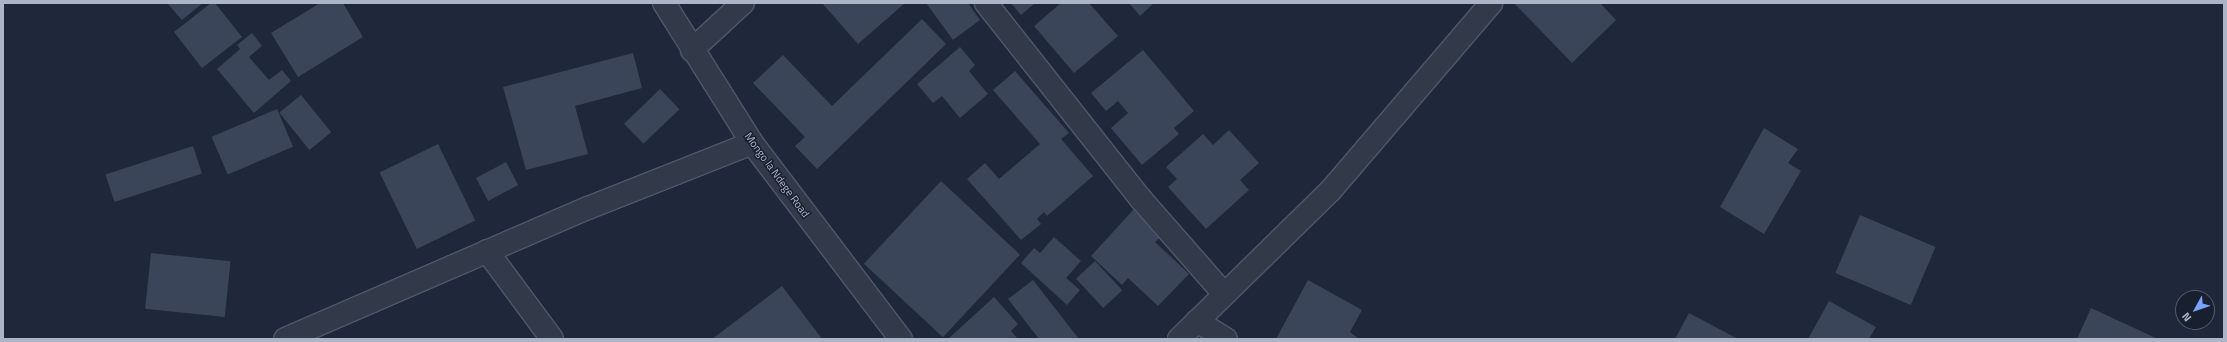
<!DOCTYPE html>
<style>
body{margin:0}
#map{position:relative;width:2227px;height:342px;overflow:hidden;background:#1e283a;font-family:"Titillium Web",sans-serif}
div>[style]{position:absolute}
[style*='--x']{left:calc(var(--x)*1px);top:calc(var(--y)*1px);width:calc(var(--w)*1px);rotate:calc(var(--a)*1deg)}
.building>*{inset:0;background:#3a455a;transform-origin:0 0}
.roads{filter:drop-shadow(1px 0 #4f5768) drop-shadow(-1px 0 #4f5768) drop-shadow(0 1px #4f5768) drop-shadow(0 -1px #4f5768)}
.minor>*{height:22px;margin:-11px;padding:0 11px;transform-origin:11px;border-radius:11px;background:#323a4a}
.tertiary>*{height:22px;margin:-11px;padding:0 11px;transform-origin:11px;border-radius:11px;background:#323a4a}
span{translate:-50% -50%;white-space:nowrap;text-align:center;line-height:1.15;-webkit-text-stroke:3px #181f2e;paint-order:stroke}
.street-label{font-size:11px;color:#acb4c7}
.frame{position:absolute;inset:0;border:4px solid #acb4c7;pointer-events:none}
.north{position:absolute;left:2175px;top:290px;width:40px;height:40px;box-sizing:border-box;background:#181f2e;border:1px solid #535b6b;border-radius:50%;rotate:230deg;font-size:11px;font-weight:700;line-height:16px;text-align:center;color:#acb4c7}
.north::after{content:'';display:block;margin:auto;width:14px;height:18px;background:#79a3ff;clip-path:polygon(50% 0,100% 100%,50% 72%,0 100%)}
</style>
<div id="map">
<div class="building">
<i style="clip-path:polygon(167px 3px,203px 3px,182px 20px)"></i>
<i style="clip-path:polygon(211px 3px,215px 3px,242px 37px,202px 68px,174px 32px)"></i>
<i style="clip-path:polygon(320px 3px,343px 3px,363px 37px,298px 77px,271px 33px)"></i>
<i style="clip-path:polygon(822px 3px,905px 3px,858px 44px)"></i>
<i style="clip-path:polygon(926px 3px,968px 3px,980px 20px,953px 40px)"></i>
<i style="clip-path:polygon(1011px 3px,1035px 3px,1021px 15px)"></i>
<i style="clip-path:polygon(1061px 3px,1089px 3px,1118px 36px,1074px 73px,1034px 26px)"></i>
<i style="clip-path:polygon(1129px 3px,1154px 3px,1140px 16px)"></i>
<i style="clip-path:polygon(1514px 3px,1600px 3px,1616px 20px,1572px 63px)"></i>
<i style="clip-path:polygon(922px 19px,946px 44px,817px 169px,795px 146px,805px 137px,753px 83px,783px 55px,832px 106px)"></i>
<i style="clip-path:polygon(252px 33px,262px 46px,249px 57px,269px 80px,282px 70px,291px 81px,254px 113px,217px 69px,240px 49px,237px 45px)"></i>
<i style="clip-path:polygon(960px 47px,975px 65px,969px 71px,988px 94px,960px 118px,942px 96px,933px 103px,917px 84px)"></i>
<i style="clip-path:polygon(1143px 50px,1194px 111px,1174px 128px,1179px 134px,1142px 165px,1111px 128px,1128px 113px,1118px 101px,1106px 111px,1091px 93px)"></i>
<i style="clip-path:polygon(633px 53px,642px 88px,575px 106px,588px 154px,526px 170px,503px 87px)"></i>
<i style="clip-path:polygon(1015px 71px,1069px 133px,1061px 139px,1093px 176px,1047px 216px,1044px 212px,1037px 219px,1041px 224px,1021px 240px,967px 179px,985px 163px,999px 179px,1040px 144px,993px 90px)"></i>
<i style="left:660px;top:89px;width:28px;height:50px;rotate:46deg"></i>
<i style="left:301px;top:95px;width:48px;height:28px;rotate:51deg"></i>
<i style="left:277px;top:109px;width:41px;height:71px;rotate:67deg"></i>
<i style="clip-path:polygon(1764px 128px,1798px 149px,1788px 163px,1801px 171px,1764px 234px,1720px 207px)"></i>
<i style="clip-path:polygon(1229px 130px,1259px 163px,1240px 180px,1249px 190px,1206px 229px,1168px 187px,1177px 179px,1166px 167px,1203px 134px,1213px 145px)"></i>
<i style="left:438px;top:144px;width:85px;height:65px;rotate:64deg"></i>
<i style="left:193px;top:146px;width:29px;height:92px;rotate:72deg"></i>
<i style="left:506px;top:162px;width:26px;height:34px;rotate:62deg"></i>
<i style="left:941px;top:181px;width:108px;height:113px;rotate:43deg"></i>
<i style="clip-path:polygon(1134px 209px,1162px 236px,1155px 242px,1189px 274px,1158px 306px,1128px 278px,1122px 285px,1091px 256px)"></i>
<i style="left:1860px;top:215px;width:82px;height:63px;rotate:23deg"></i>
<i style="clip-path:polygon(1054px 237px,1081px 261px,1066px 278px,1080px 290px,1067px 305px,1021px 263px,1034px 248px,1040px 253px)"></i>
<i style="left:151px;top:253px;width:80px;height:56px;rotate:6deg"></i>
<i style="left:1095px;top:261px;width:40px;height:26px;rotate:47deg"></i>
<i style="clip-path:polygon(1033px 280px,1079px 339px,1039px 339px,1008px 299px)"></i>
<i style="clip-path:polygon(1308px 280px,1362px 310px,1350px 332px,1359px 339px,1276px 339px)"></i>
<i style="clip-path:polygon(782px 286px,822px 339px,712px 339px)"></i>
<i style="clip-path:polygon(994px 297px,1018px 324px,1011px 331px,1018px 339px,948px 339px)"></i>
<i style="clip-path:polygon(1829px 301px,1876px 327px,1869px 339px,1808px 339px)"></i>
<i style="clip-path:polygon(2091px 308px,2158px 339px,2077px 339px)"></i>
<i style="clip-path:polygon(1689px 313px,1738px 339px,1675px 339px)"></i>
</div>
<div class="roads">
<div class="minor">
<i style="--x:986;--y:3;--w:248;--a:51.7"></i>
<i style="--x:1140;--y:198;--w:128;--a:48.8"></i>
<i style="--x:692;--y:50;--w:69;--a:-42.7"></i>
<i style="--x:487;--y:251;--w:109;--a:53.5"></i>
<i style="--x:1197;--y:321;--w:34;--a:32"></i>
<i style="--x:285;--y:339;--w:330;--a:-23.4"></i>
<i style="--x:588;--y:208;--w:176;--a:-21.6"></i>
<i style="--x:1179;--y:339;--w:213;--a:-44.4"></i>
<i style="--x:1331;--y:190;--w:246;--a:-49.4"></i>
</div>
<div class="tertiary">
<i style="--x:664;--y:3;--w:165;--a:57.8"></i>
<i style="--x:752;--y:143;--w:246;--a:52.8"></i>
</div>
</div>
<div class="street-label">
<span style="left:777px;top:175px;rotate:54deg">Mongo la Ndege Road</span>
</div>
<div class="frame"></div>
<div class="north">N</div>
</div>
